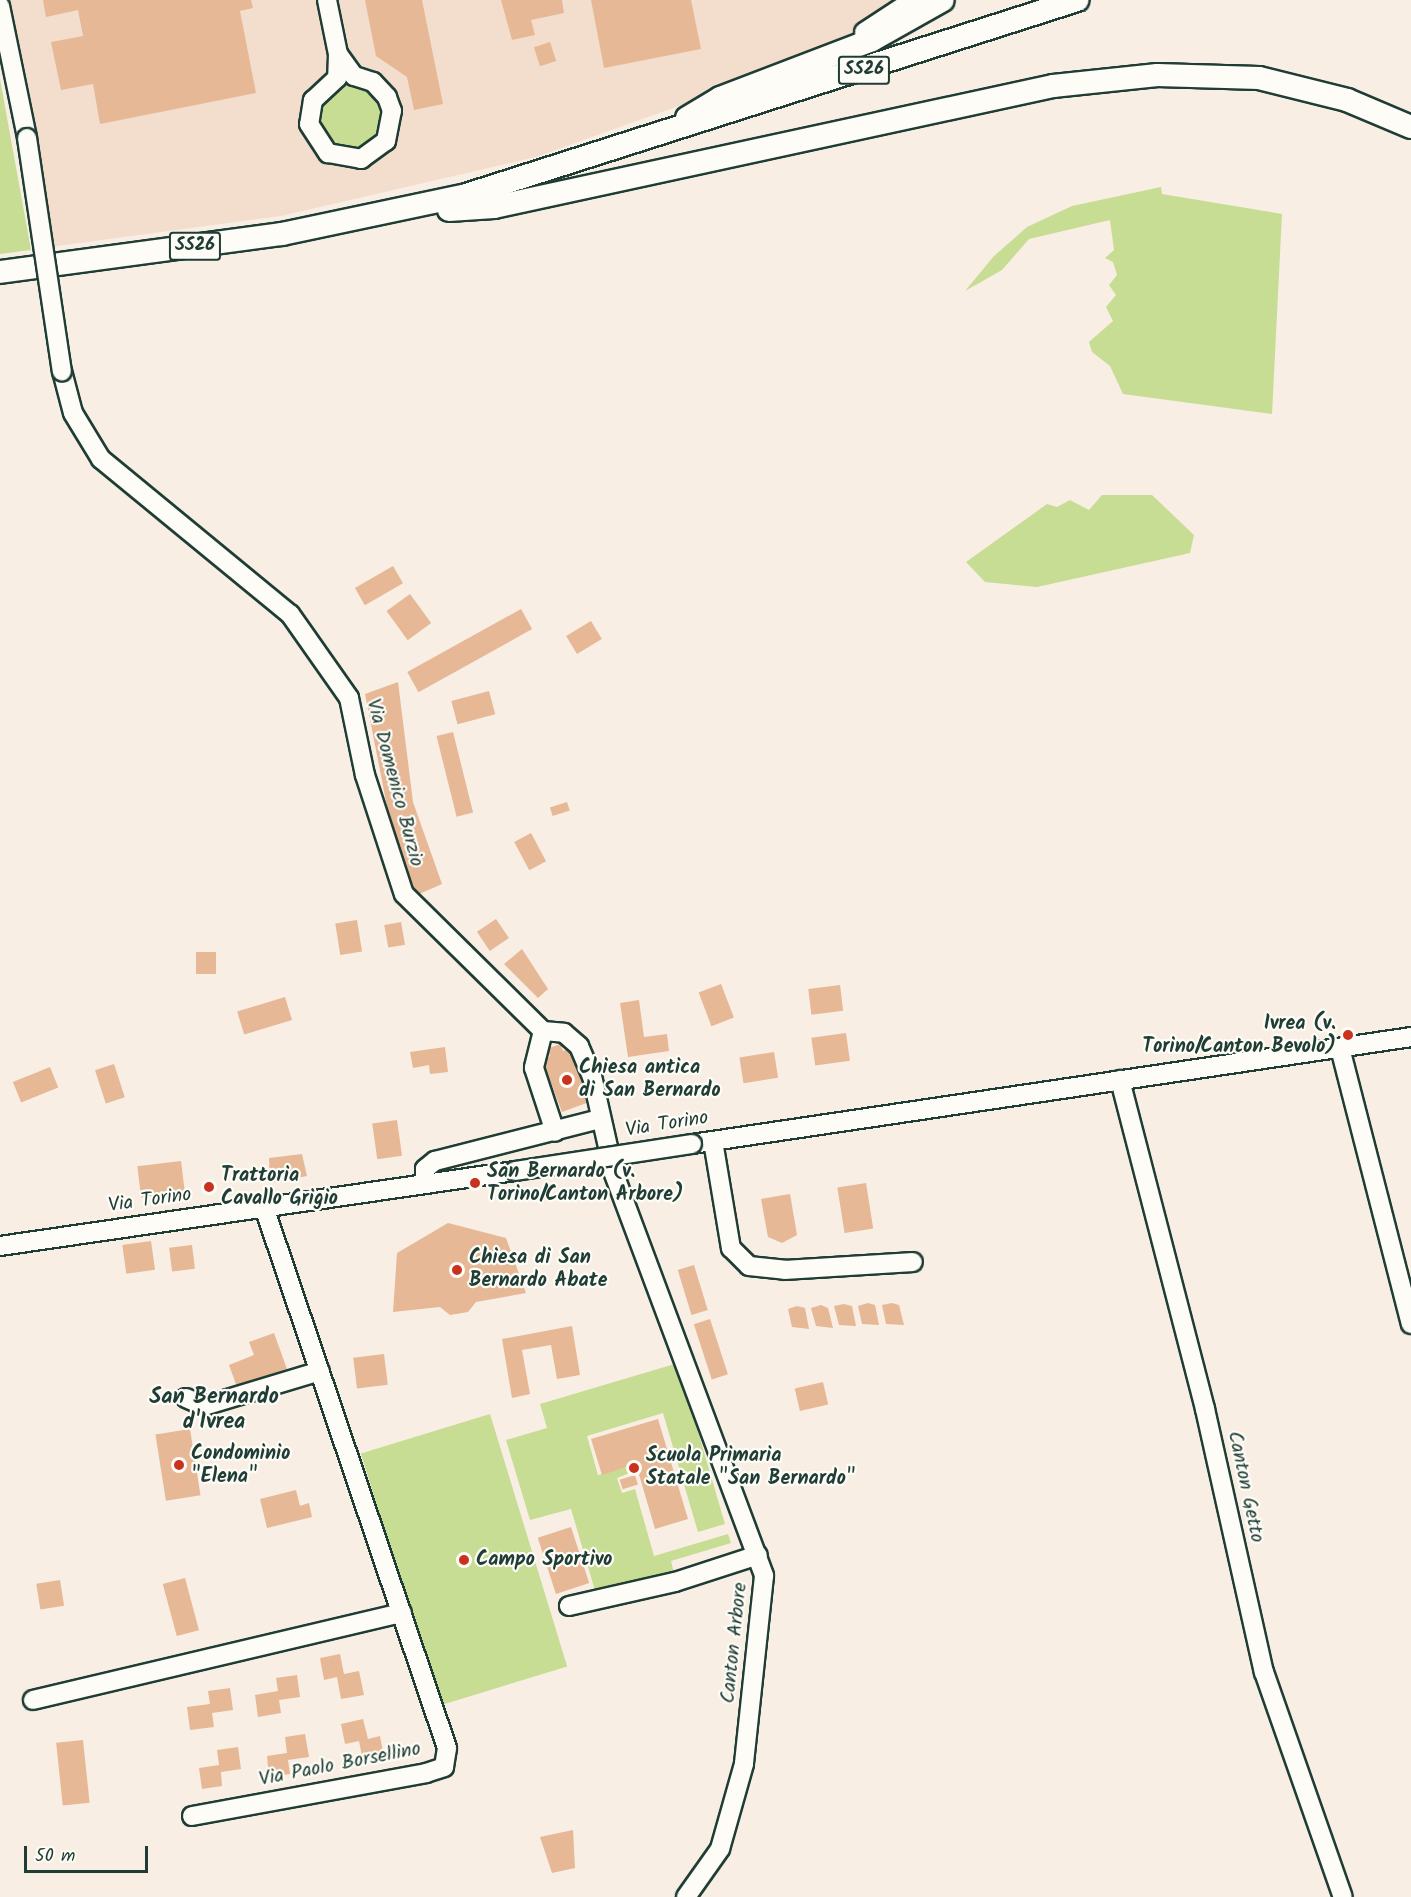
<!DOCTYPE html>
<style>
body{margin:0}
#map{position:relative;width:1411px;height:1897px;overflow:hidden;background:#f8eee4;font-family:Kalam,sans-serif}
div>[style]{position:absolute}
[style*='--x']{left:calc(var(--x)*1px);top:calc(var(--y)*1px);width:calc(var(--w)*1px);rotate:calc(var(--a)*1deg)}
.built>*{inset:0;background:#f3decd}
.green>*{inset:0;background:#c7dd93;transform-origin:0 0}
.round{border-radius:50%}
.building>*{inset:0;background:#e6b896;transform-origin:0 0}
.roads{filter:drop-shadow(2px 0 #1f3d34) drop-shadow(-2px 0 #1f3d34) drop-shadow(0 2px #1f3d34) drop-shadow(0 -2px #1f3d34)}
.minor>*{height:18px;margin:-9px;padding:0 9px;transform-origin:9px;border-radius:9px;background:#fdfcf7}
.major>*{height:22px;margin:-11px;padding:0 11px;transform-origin:11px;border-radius:11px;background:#fdfcf7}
.bridges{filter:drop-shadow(2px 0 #1f3d34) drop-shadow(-2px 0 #1f3d34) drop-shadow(0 2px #1f3d34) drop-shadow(0 -2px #1f3d34)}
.minor-bridge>*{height:18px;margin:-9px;padding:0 9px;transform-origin:9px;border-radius:9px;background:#fdfcf7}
.dots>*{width:16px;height:16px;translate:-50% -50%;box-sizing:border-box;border:3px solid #fdfcf7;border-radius:50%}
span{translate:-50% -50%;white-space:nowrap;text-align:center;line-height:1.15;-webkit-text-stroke:4.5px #fdfcf7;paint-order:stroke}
.shield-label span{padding:2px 4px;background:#fdfcf7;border:2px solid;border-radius:4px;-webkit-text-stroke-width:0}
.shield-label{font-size:18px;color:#1f3d34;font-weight:700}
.street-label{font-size:20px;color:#1f3d34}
.poi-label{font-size:20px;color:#1f3d34;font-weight:700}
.right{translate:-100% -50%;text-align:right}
.left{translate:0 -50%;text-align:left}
.quarter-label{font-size:22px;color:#1f3d34;font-weight:700}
.scale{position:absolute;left:24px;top:1846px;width:124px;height:27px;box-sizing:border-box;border:3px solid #1f3d34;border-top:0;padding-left:8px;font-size:18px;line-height:21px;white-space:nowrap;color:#1f3d34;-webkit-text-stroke:4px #fdfcf7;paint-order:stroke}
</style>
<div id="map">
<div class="built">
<i style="clip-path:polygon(7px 0,929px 0,877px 35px,536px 157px,281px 216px,50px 247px)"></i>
</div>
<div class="green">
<i style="clip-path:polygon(0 79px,31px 250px,0 254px)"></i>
<i class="round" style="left:318px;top:83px;width:66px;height:66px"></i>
<i style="clip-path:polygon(1161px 187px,1162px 194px,1282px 214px,1272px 414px,1123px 394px,1110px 366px,1092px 352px,1089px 342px,1113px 321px,1106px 307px,1116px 295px,1109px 285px,1117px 275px,1113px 262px,1105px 258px,1114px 250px,1110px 220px,1029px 239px,1002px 270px,965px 291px,994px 256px,1027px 227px,1072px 206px)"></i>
<i style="clip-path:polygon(1102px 495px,1152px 495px,1194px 535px,1190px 553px,1037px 587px,985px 582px,966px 562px,1047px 504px,1057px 507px,1070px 500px,1089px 510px)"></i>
<i style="clip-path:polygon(678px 1363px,725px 1524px,698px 1532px,663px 1413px,587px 1436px,598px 1475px,631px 1466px,632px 1472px,617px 1478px,622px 1493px,635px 1489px,654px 1556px,728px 1534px,731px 1543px,671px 1561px,675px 1577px,596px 1594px,571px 1509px,530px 1520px,506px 1440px,547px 1428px,540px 1404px)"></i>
<i style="left:490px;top:1414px;width:264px;height:135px;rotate:73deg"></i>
</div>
<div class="building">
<i style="clip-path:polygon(43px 0,251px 0,253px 8px,240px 11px,256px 93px,100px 124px,93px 84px,61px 90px,51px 42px,83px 36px,78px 10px,46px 17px)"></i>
<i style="clip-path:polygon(365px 0,422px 0,443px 104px,414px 110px,407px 77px,376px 56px)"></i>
<i style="clip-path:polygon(501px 0,562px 0,564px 13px,531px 20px,535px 35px,512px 40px)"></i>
<i style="clip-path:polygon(591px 0,691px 0,701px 49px,604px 68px)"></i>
<i style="left:550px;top:42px;width:20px;height:17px;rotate:72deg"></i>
<i style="left:393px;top:566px;width:20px;height:44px;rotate:60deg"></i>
<i style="left:410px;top:594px;width:36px;height:29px;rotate:54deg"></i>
<i style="left:521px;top:609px;width:23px;height:130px;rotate:61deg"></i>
<i style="left:591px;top:621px;width:21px;height:29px;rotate:59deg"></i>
<i style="clip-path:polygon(398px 682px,413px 802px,442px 884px,417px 895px,393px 837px,365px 694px)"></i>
<i style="left:489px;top:691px;width:24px;height:39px;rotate:75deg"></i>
<i style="left:453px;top:732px;width:83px;height:17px;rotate:76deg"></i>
<i style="left:567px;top:802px;width:9px;height:18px;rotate:72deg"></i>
<i style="left:531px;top:833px;width:32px;height:19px;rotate:62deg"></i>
<i style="left:496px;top:919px;width:23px;height:23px;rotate:56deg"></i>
<i style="left:357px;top:920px;width:32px;height:22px;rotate:81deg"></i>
<i style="left:401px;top:922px;width:23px;height:17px;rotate:80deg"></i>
<i style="clip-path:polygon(522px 949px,548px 989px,538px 998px,504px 964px)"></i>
<i style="left:196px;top:952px;width:20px;height:22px"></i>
<i style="left:721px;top:984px;width:36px;height:24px;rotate:69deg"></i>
<i style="left:840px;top:985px;width:26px;height:32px;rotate:83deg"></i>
<i style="left:285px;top:997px;width:24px;height:50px;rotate:73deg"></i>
<i style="clip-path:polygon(639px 1000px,644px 1037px,667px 1034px,669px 1051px,628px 1057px,620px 1003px)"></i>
<i style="left:846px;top:1033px;width:28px;height:35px;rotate:82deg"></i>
<i style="clip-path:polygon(560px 1044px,563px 1051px,572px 1048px,592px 1101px,562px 1112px,542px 1059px,550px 1056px,547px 1049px)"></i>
<i style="clip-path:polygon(445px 1047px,448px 1072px,430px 1074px,429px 1065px,413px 1068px,410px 1052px)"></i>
<i style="left:774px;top:1052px;width:26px;height:35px;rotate:81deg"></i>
<i style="left:114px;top:1064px;width:35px;height:20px;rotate:72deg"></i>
<i style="left:50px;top:1067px;width:22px;height:40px;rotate:68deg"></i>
<i style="left:397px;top:1120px;width:36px;height:25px;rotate:82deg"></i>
<i style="clip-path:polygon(302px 1154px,307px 1176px,270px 1183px,269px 1158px)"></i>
<i style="left:181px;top:1161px;width:31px;height:44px;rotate:83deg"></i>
<i style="left:866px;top:1183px;width:46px;height:29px;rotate:81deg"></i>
<i style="clip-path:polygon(790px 1194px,797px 1235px,782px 1243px,768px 1237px,761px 1199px)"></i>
<i style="clip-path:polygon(448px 1223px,506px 1238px,526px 1293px,476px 1302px,468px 1312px,450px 1315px,440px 1307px,393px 1312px,397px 1253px)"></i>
<i style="left:151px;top:1241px;width:29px;height:29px;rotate:82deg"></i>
<i style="left:192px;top:1245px;width:24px;height:23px;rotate:83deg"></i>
<i style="left:694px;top:1265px;width:47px;height:17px;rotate:73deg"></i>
<i style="clip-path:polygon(868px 1303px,875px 1305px,879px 1325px,862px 1324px,858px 1306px)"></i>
<i style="clip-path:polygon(892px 1303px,899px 1305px,904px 1325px,886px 1324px,882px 1305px)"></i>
<i style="clip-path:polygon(844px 1304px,852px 1306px,856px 1326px,839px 1325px,834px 1306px)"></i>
<i style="clip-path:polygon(821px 1305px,828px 1308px,833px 1328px,816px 1326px,811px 1308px)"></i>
<i style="clip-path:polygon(797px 1306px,805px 1308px,809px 1329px,792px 1327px,788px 1309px)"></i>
<i style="left:710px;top:1319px;width:58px;height:17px;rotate:72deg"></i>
<i style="clip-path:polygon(572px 1326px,580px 1375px,557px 1379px,551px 1345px,522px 1350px,530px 1394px,512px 1398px,502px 1339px)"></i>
<i style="clip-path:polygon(274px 1333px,287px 1369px,237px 1387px,229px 1365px,254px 1355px,249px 1342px)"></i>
<i style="left:384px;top:1354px;width:31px;height:31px;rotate:83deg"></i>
<i style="left:823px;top:1382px;width:23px;height:29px;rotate:77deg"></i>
<i style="clip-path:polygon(658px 1419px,688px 1519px,655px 1529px,636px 1464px,602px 1475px,591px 1439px)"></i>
<i style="left:190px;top:1429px;width:67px;height:35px;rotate:81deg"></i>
<i style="left:635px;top:1475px;width:10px;height:16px;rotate:73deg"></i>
<i style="clip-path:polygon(296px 1490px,300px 1506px,309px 1503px,312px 1517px,267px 1528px,260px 1499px)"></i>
<i style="left:571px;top:1527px;width:59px;height:35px;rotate:72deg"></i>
<i style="left:185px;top:1578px;width:54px;height:23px;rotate:75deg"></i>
<i style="left:60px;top:1580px;width:26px;height:24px;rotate:81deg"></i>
<i style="clip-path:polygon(340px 1654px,344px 1674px,359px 1671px,364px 1695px,341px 1699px,337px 1677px,324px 1680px,320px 1658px)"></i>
<i style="clip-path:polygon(297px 1675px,300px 1697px,279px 1700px,281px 1713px,258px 1717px,255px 1695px,278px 1691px,276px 1678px)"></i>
<i style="clip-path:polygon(230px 1688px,233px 1710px,212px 1713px,214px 1727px,190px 1730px,187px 1707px,210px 1704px,208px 1691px)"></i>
<i style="clip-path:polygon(363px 1719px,368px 1739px,380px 1736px,384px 1757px,363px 1761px,359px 1741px,345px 1744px,341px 1724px)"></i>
<i style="clip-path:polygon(305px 1734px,309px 1757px,288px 1760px,290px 1774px,269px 1777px,267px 1756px,287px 1753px,285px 1737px)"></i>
<i style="left:83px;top:1740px;width:63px;height:27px;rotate:84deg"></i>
<i style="clip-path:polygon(238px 1747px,241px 1769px,221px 1772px,222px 1786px,202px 1789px,199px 1768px,219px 1765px,217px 1750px)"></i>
<i style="clip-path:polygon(573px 1830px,575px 1868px,552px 1873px,540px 1837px)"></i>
</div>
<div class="roads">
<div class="minor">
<i style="--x:327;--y:0;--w:55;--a:78.5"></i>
<i style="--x:338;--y:54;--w:24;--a:92"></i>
<i style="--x:337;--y:78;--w:33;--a:137"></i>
<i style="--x:313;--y:100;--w:24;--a:99"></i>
<i style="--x:309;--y:124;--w:35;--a:57"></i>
<i style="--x:328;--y:153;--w:34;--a:10"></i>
<i style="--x:361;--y:159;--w:31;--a:-36"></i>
<i style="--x:386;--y:141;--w:31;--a:-79"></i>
<i style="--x:392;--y:111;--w:15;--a:-110"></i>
<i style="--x:387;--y:97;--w:21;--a:-133"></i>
<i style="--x:373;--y:82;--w:20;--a:-162"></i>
<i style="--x:354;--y:76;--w:27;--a:-126"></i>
<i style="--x:0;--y:6;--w:135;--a:78.4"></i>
<i style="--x:864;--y:32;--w:59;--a:-33.1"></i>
<i style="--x:62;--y:371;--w:43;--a:75.3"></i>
<i style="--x:73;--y:413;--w:54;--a:58.7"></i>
<i style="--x:101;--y:459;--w:244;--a:39.4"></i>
<i style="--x:290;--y:614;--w:103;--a:54.9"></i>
<i style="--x:349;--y:698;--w:79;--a:78.3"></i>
<i style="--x:365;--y:775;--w:125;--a:71.9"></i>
<i style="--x:404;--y:894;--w:195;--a:44.6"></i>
<i style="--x:543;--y:1031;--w:21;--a:5"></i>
<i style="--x:564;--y:1033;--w:20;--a:41"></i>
<i style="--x:579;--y:1046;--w:33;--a:67"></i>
<i style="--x:592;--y:1076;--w:100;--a:77.3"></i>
<i style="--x:614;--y:1174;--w:429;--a:69.5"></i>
<i style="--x:764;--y:1576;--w:189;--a:96.1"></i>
<i style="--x:744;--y:1764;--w:88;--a:105.8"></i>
<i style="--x:720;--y:1849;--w:59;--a:125.3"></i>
<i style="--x:543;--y:1031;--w:38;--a:104"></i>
<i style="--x:534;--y:1068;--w:67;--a:71.8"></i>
<i style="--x:1340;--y:1048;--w:285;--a:75.6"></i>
<i style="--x:1120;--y:1080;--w:340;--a:75.5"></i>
<i style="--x:1205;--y:1409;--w:270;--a:77.4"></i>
<i style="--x:1264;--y:1672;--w:238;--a:70.7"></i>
<i style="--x:713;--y:1141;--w:109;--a:80.5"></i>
<i style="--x:731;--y:1248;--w:25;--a:45"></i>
<i style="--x:749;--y:1266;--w:36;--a:6"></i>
<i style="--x:785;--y:1270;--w:128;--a:-3.6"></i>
<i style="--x:692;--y:1144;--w:727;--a:-8.46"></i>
<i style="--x:425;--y:1183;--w:14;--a:-90"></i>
<i style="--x:425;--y:1169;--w:13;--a:-39"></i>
<i style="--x:435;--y:1161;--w:170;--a:-14.3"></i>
<i style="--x:0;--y:1246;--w:520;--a:-8.29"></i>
<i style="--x:186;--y:1398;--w:20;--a:24"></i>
<i style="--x:204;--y:1406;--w:121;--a:-16.8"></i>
<i style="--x:569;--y:1606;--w:109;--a:-12.8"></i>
<i style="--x:675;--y:1582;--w:87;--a:-18"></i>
<i style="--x:33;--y:1700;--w:379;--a:-13.3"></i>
<i style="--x:192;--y:1816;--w:238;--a:-10.4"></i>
<i style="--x:426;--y:1773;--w:19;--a:-18"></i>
<i style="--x:444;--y:1767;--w:19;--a:-81"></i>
<i style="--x:447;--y:1748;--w:571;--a:-108.69"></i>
</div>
<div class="major">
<i style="--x:687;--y:118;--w:39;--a:-31"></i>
<i style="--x:720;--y:98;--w:163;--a:-20.9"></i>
<i style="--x:872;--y:40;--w:81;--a:-29.4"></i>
<i style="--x:449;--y:210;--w:45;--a:-3.8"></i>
<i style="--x:494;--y:207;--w:572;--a:-12.21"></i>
<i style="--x:1053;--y:86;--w:105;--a:-6"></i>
<i style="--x:1157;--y:75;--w:102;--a:1.7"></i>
<i style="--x:1259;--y:78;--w:91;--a:14"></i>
<i style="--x:1347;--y:100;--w:69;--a:22.9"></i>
<i style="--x:0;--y:272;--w:285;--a:-7.7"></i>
<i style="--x:282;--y:234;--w:185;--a:-11.9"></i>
<i style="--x:463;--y:196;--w:645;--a:-17.7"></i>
</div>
</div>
<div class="bridges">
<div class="minor-bridge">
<i style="--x:27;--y:138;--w:236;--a:81.5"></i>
<i style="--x:515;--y:1171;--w:179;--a:-8.7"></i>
</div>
</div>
<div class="dots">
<i style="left:1348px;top:1035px;background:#c8321e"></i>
<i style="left:567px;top:1080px;background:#c8321e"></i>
<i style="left:475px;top:1183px;background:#c8321e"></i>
<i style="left:209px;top:1187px;background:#c8321e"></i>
<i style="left:457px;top:1270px;background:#c8321e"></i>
<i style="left:179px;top:1465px;background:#c8321e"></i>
<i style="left:634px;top:1468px;background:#c8321e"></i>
<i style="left:464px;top:1560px;background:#c8321e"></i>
</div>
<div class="shield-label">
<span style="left:864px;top:70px">SS26</span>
<span style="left:195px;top:246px">SS26</span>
</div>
<div class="street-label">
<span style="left:394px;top:783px;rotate:75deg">Via Domenico Burzio</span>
<span style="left:667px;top:1125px;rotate:-9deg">Via Torino</span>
<span style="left:150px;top:1201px;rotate:-8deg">Via Torino</span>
<span style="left:1245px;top:1487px;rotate:78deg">Canton Getto</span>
<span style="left:735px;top:1643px;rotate:-84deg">Canton Arbore</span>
<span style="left:340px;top:1765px;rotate:-11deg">Via Paolo Borsellino</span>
</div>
<div class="poi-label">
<span class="right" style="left:1336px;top:1036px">Ivrea (v.<br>Torino/Canton Bevolo)</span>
<span class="left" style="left:579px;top:1080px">Chiesa antica<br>di San Bernardo</span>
<span class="left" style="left:487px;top:1184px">San Bernardo (v.<br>Torino/Canton Arbore)</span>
<span class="left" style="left:221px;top:1188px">Trattoria<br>Cavallo Grigio</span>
<span class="left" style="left:469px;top:1270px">Chiesa di San<br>Bernardo Abate</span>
<span class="left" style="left:191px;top:1466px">Condominio<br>"Elena"</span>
<span class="left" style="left:646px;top:1468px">Scuola Primaria<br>Statale "San Bernardo"</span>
<span class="left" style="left:476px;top:1560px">Campo Sportivo</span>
</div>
<div class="quarter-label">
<span style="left:214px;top:1410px">San Bernardo<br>d'Ivrea</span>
</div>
<div class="scale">50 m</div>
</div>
